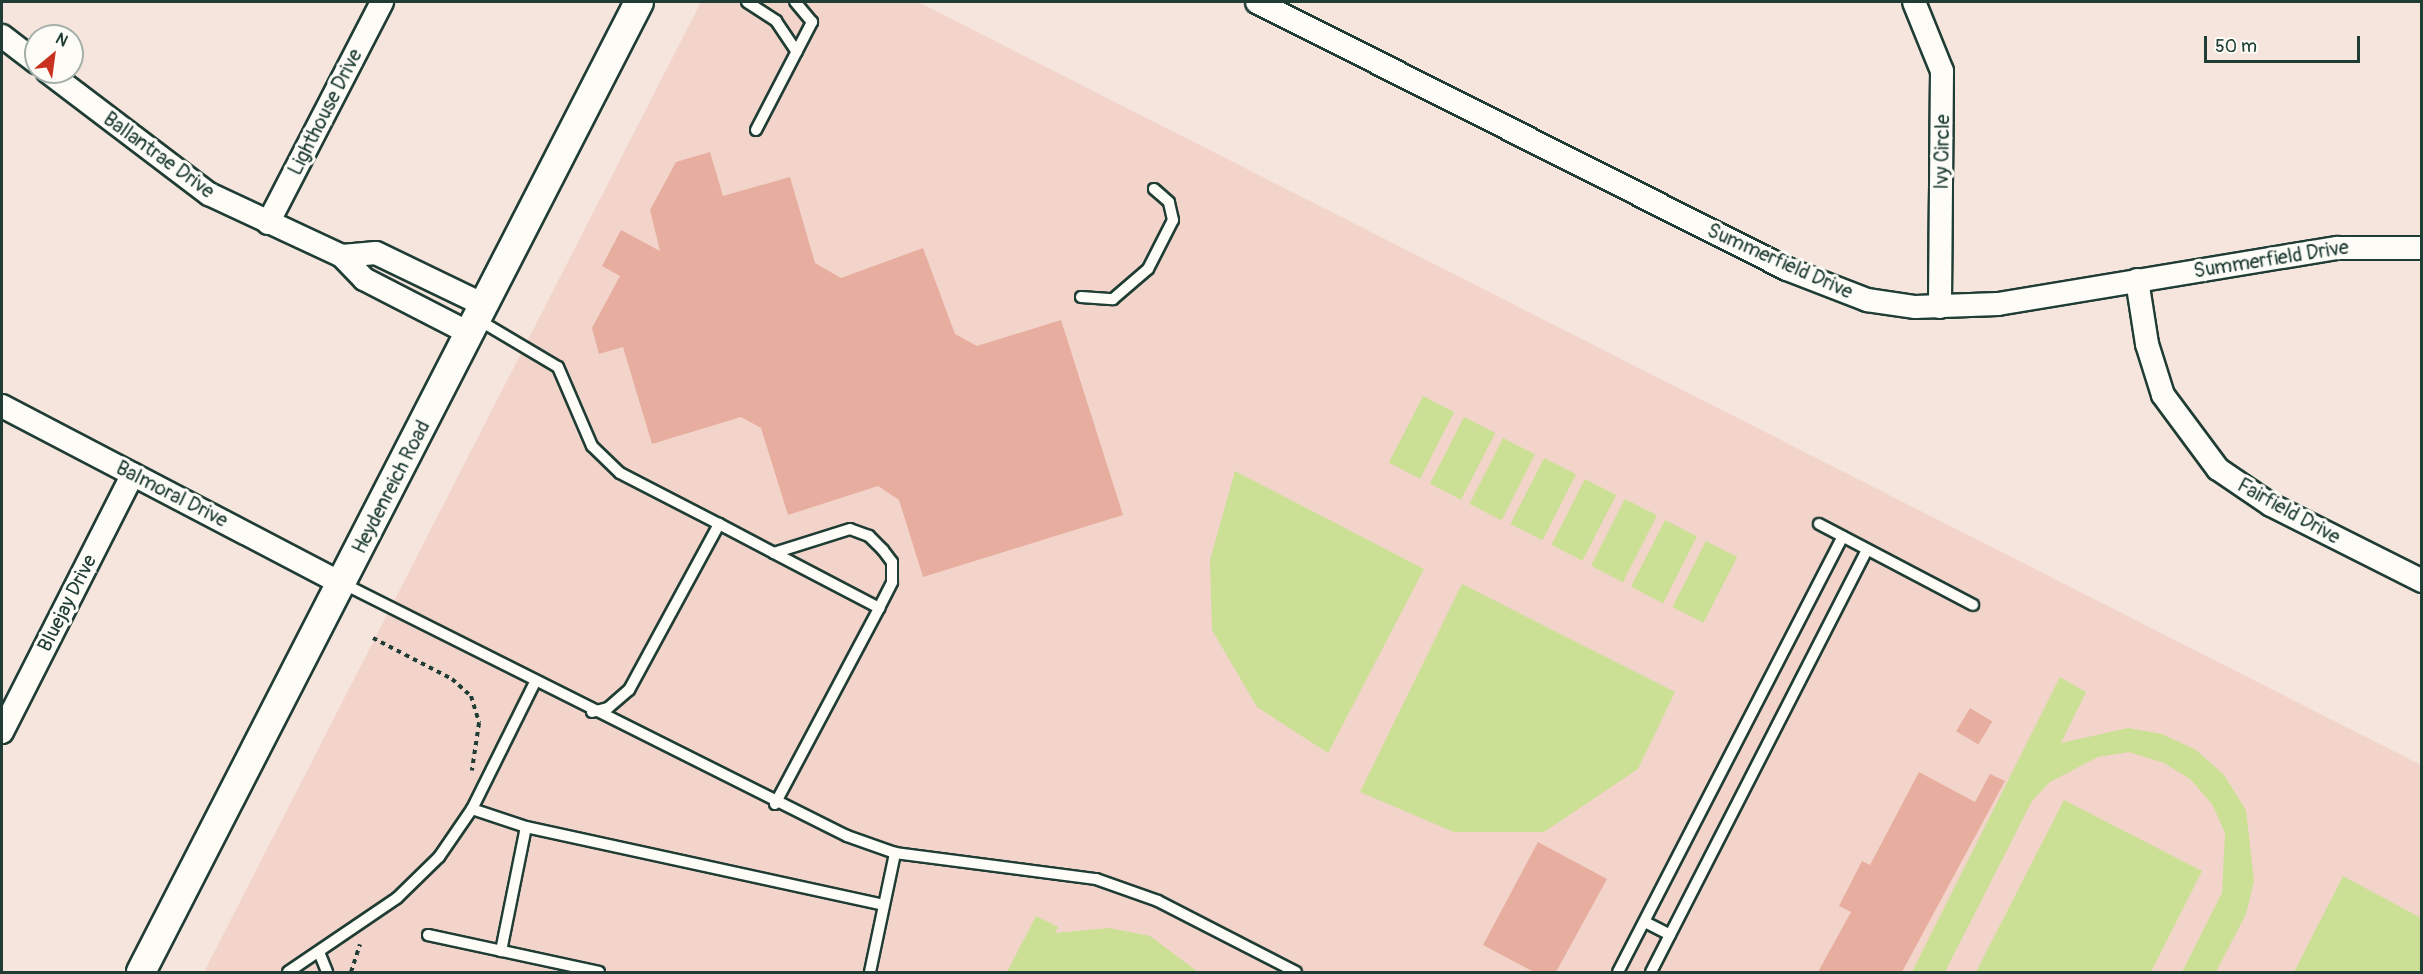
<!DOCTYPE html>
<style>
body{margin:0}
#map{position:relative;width:2423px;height:974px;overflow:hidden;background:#f6e5dd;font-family:Pangolin,sans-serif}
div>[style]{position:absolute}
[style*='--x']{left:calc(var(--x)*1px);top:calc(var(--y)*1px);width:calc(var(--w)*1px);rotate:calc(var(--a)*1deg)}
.built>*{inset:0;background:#f2d4ca}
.green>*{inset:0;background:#cbe095;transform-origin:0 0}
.building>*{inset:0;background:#e7ae9f;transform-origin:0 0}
.path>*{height:4px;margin-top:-2px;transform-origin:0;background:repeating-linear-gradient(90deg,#1f3d34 0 4.5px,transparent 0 9px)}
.roads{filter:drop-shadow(2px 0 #1f3d34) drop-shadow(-2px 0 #1f3d34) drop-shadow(0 2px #1f3d34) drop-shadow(0 -2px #1f3d34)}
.service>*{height:10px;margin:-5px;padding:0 5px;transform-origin:5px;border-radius:5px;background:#fdfcf7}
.minor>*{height:22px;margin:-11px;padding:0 11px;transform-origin:11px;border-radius:11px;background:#fdfcf7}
.tertiary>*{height:28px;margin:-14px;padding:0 14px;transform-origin:14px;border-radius:14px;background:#fdfcf7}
span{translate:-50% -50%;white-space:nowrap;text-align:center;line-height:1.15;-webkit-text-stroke:6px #fdfcf7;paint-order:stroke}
.street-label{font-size:20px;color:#1f3d34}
.frame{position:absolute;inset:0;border:3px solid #1f3d34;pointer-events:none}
.north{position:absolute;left:24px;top:24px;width:60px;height:60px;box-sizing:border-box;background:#fdfcf7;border:2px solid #a4b0a9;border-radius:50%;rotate:29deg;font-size:16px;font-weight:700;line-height:24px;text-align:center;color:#1f3d34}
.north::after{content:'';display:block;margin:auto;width:21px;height:27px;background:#c8321e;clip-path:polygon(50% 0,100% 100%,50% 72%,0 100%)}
.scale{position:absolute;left:2204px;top:36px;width:156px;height:27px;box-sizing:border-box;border:3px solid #1f3d34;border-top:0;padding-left:8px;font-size:18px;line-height:21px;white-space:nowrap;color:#1f3d34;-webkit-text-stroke:4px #fdfcf7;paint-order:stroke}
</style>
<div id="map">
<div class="built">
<i style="clip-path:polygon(701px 2px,918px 2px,2421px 765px,2421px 972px,204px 972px)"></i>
</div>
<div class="green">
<i style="left:1423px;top:396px;width:35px;height:75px;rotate:27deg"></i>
<i style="left:1464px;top:417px;width:35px;height:75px;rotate:27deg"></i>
<i style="left:1503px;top:438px;width:36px;height:74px;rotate:27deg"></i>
<i style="left:1544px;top:458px;width:36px;height:74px;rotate:27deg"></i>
<i style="clip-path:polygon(1235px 471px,1424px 569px,1328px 753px,1257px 707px,1212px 630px,1210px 560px)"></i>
<i style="left:1585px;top:479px;width:35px;height:74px;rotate:27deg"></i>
<i style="left:1625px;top:499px;width:36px;height:75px;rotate:27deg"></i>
<i style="left:1665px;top:520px;width:36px;height:75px;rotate:27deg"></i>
<i style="left:1706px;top:541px;width:35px;height:74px;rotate:27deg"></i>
<i style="clip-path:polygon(1462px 584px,1675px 692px,1638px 769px,1544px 832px,1454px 832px,1360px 792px)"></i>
<i style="clip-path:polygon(2060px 677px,2086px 692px,2061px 743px,2128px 728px,2162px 734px,2196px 750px,2224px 775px,2246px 810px,2254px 881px,2246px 914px,2216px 972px,2182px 972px,2222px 893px,2225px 833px,2212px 804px,2190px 779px,2164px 763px,2129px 752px,2098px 757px,2050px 782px,2032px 801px,1945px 972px,1912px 972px)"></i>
<i style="clip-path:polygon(2064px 800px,2202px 871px,2151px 972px,1976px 972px)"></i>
<i style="clip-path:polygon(2343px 876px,2421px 918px,2421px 972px,2294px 972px)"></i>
<i style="clip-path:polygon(1036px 916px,1058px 927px,1055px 933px,1109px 928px,1150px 936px,1198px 972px,1007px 972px)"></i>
</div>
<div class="building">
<i style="clip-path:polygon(710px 152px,723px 196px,790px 177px,815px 263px,841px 278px,923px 248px,955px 334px,977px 346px,1061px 320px,1123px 515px,923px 577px,899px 500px,878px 486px,788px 515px,761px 428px,741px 417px,652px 444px,623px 347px,599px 354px,592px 328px,620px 276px,602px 266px,621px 230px,660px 251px,650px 210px,676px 162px)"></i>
<i style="left:1970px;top:708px;width:26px;height:27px;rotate:31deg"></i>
<i style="clip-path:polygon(1919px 772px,1975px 802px,1990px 774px,2005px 781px,1902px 972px,1818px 972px,1851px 912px,1839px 906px,1862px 861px,1870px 865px)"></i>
<i style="clip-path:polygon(1538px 842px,1607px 879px,1556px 972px,1534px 972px,1483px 945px)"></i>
</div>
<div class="path">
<i style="--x:373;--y:638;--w:89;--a:27.4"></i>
<i style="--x:452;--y:679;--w:25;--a:42"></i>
<i style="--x:471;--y:696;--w:28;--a:73"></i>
<i style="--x:479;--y:723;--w:48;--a:98.5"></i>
<i style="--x:351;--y:972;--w:29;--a:-72"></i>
</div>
<div class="roads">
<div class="service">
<i style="--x:747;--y:2;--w:35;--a:33"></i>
<i style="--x:776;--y:21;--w:37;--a:56"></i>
<i style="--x:756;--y:130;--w:122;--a:-62.6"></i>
<i style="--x:812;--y:22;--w:26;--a:-130"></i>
<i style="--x:1081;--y:297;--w:32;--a:4"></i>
<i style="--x:1113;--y:299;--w:46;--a:-40.6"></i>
<i style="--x:1148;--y:269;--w:55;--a:-63"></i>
<i style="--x:1173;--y:220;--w:18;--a:-103"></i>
<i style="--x:1169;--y:202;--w:20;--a:-139"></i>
<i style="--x:477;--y:319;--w:94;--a:30.7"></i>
<i style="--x:558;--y:367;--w:86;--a:66.7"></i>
<i style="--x:592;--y:446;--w:39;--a:44"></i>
<i style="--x:620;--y:473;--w:111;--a:27.3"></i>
<i style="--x:719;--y:524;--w:62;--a:27.8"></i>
<i style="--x:774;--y:553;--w:119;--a:27.6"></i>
<i style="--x:879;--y:608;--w:29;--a:-63"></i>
<i style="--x:892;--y:582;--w:20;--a:-90"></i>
<i style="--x:892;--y:562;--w:15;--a:-127"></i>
<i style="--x:883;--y:550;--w:20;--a:-135"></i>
<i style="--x:869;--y:536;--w:20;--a:-160"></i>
<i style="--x:850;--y:529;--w:80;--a:162.5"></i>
<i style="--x:1819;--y:524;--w:174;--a:27.7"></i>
<i style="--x:342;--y:583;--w:565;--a:26.61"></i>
<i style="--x:847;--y:836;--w:51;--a:19.5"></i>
<i style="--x:895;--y:853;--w:203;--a:7.4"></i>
<i style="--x:1096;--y:879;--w:66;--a:19.5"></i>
<i style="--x:1158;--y:901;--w:155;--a:27.2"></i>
<i style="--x:592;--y:712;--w:16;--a:-14"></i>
<i style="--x:608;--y:708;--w:28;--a:-41"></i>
<i style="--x:629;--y:690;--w:189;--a:-61.5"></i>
<i style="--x:775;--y:804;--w:222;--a:-62"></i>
<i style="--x:472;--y:809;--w:57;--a:18.4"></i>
<i style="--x:526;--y:827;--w:366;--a:12.3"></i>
<i style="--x:1645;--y:922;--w:28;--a:27"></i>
<i style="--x:428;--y:935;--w:175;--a:12.2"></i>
<i style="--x:501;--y:951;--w:126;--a:-78.6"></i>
<i style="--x:319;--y:952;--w:22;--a:68"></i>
<i style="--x:288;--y:972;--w:132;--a:-34.2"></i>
<i style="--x:397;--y:898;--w:59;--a:-44.3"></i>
<i style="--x:439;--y:857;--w:58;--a:-55.5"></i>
<i style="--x:472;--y:809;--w:140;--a:-63.6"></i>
<i style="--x:870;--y:972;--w:122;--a:-78.1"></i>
<i style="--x:1618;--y:972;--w:490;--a:-62.7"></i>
<i style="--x:1651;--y:972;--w:474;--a:-62.9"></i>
</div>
<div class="minor">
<i style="--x:1257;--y:2;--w:593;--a:26.74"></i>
<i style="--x:1787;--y:269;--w:86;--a:21.2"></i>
<i style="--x:1867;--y:300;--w:49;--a:8.3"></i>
<i style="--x:1915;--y:307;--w:83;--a:-2.1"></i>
<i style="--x:1998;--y:304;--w:344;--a:-9.4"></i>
<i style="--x:2337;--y:248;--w:85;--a:0"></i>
<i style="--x:1914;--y:2;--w:74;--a:67.9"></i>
<i style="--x:1942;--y:71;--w:236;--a:90.5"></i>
<i style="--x:2;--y:36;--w:43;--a:37.4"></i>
<i style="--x:48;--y:72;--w:202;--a:37.2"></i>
<i style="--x:209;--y:194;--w:147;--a:25"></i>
<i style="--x:342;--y:256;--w:32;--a:46"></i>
<i style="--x:364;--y:279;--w:118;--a:27.2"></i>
<i style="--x:268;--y:223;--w:249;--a:-62.7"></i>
<i style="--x:342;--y:256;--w:34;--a:-5"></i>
<i style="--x:376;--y:253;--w:120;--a:25.7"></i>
<i style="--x:2137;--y:280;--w:65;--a:81.1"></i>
<i style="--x:2147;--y:344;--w:53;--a:72.6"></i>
<i style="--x:2163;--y:395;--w:92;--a:53.4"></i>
<i style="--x:2218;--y:469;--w:64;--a:34.2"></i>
<i style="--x:2271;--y:505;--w:169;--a:26.7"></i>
<i style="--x:2;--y:406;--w:382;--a:27.6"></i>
<i style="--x:2;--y:732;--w:289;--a:-63.1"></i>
</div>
<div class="tertiary">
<i style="--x:141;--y:972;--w:1090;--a:-62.82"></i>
</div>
</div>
<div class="street-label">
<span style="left:325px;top:112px;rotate:-63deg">Lighthouse Drive</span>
<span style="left:1942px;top:152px;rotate:-89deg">Ivy Circle</span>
<span style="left:159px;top:155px;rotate:36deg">Ballantrae Drive</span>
<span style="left:2271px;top:259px;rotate:-9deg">Summerfield Drive</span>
<span style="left:1780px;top:261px;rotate:24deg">Summerfield Drive</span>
<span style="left:391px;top:487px;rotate:-63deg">Heydenreich Road</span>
<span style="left:172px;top:494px;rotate:27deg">Balmoral Drive</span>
<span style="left:2289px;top:511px;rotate:29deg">Fairfield Drive</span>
<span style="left:67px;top:603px;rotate:-63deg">Bluejay Drive</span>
</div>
<div class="frame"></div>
<div class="north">N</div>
<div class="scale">50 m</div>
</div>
